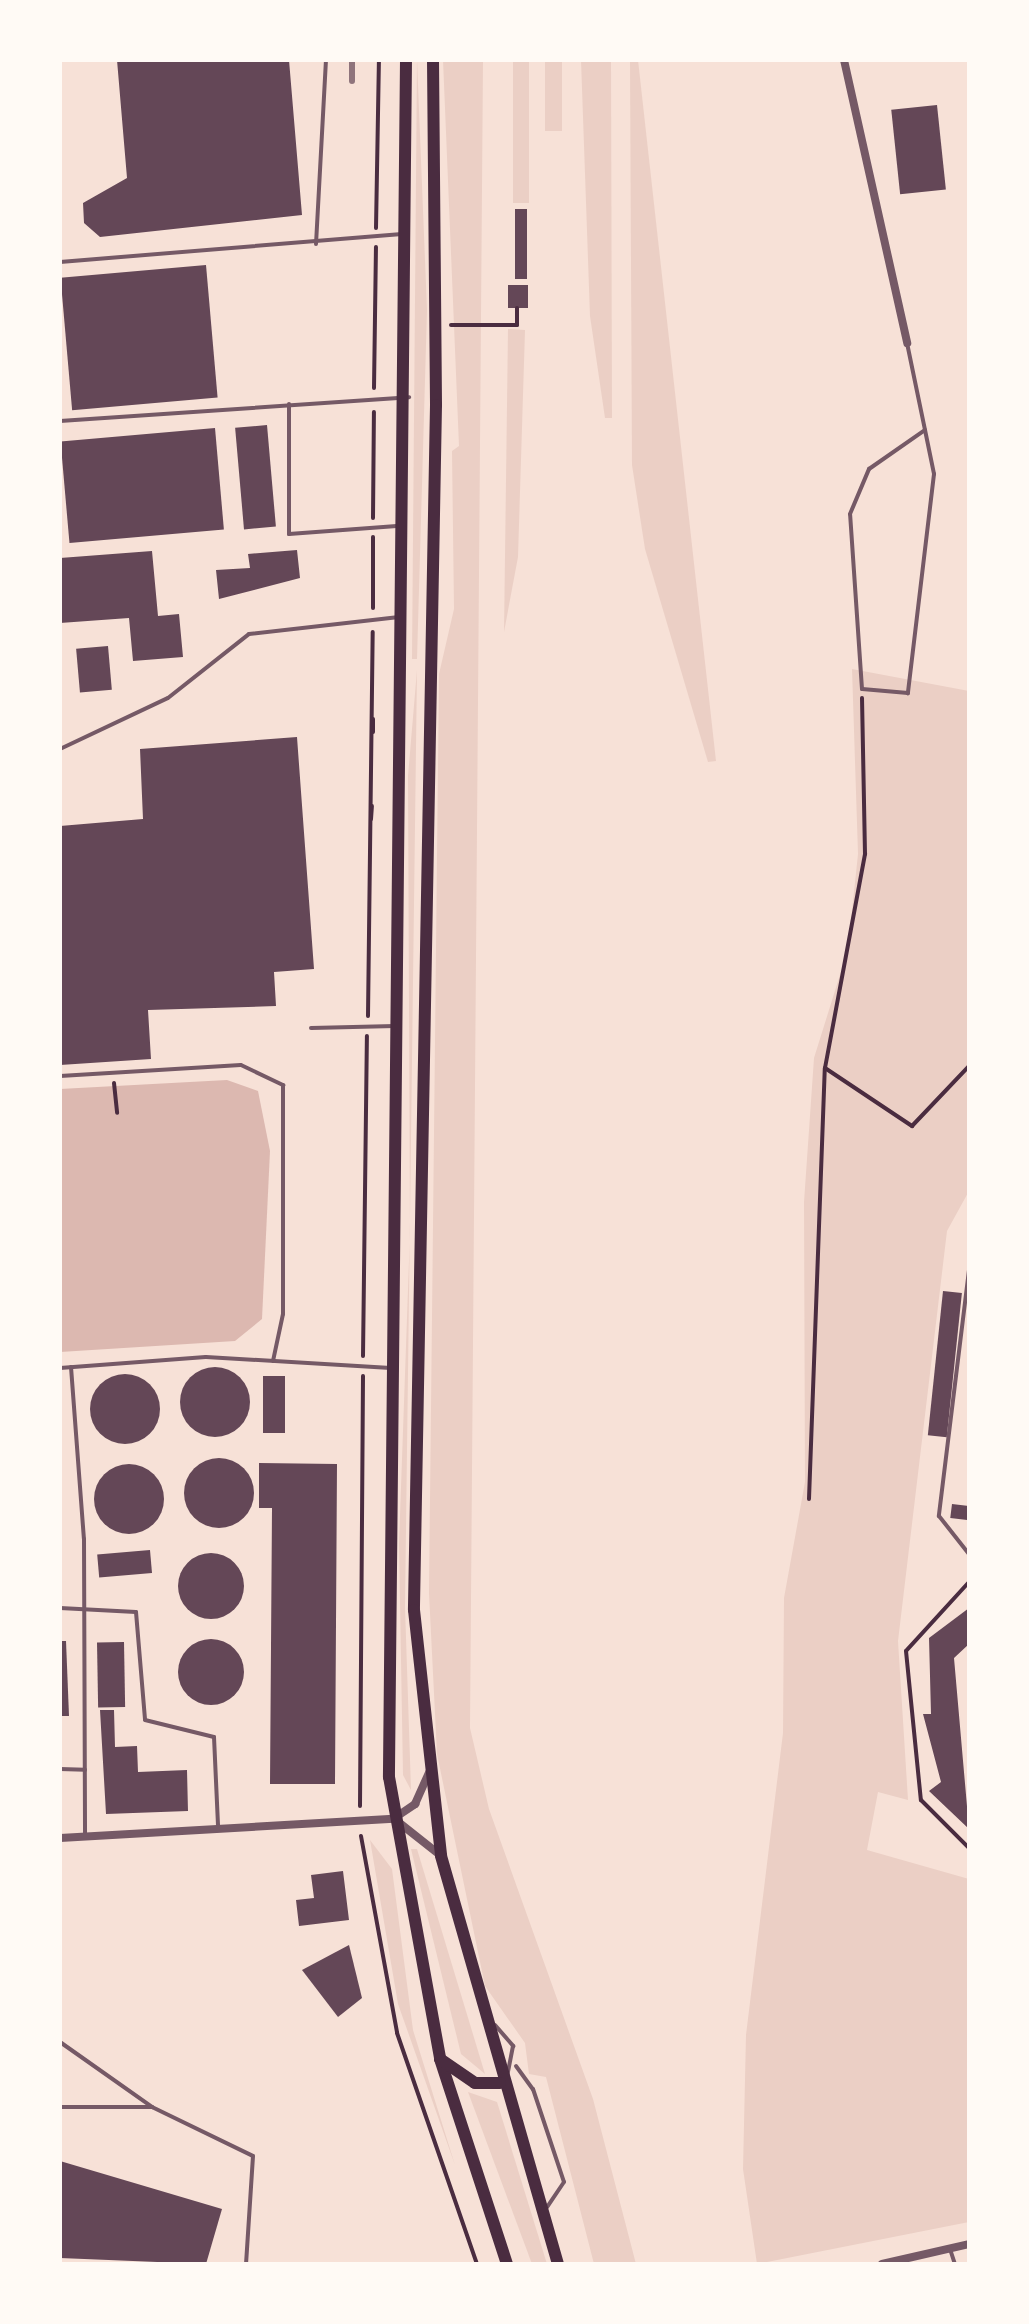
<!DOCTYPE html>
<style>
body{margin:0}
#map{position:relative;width:1029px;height:2324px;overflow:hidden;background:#f7e1d7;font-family:"Sofia Sans Condensed",sans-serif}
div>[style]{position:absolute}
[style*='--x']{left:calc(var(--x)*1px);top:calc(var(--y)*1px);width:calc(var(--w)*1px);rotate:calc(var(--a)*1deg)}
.green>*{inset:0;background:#ebcfc5;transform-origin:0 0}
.water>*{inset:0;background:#dcb8b0}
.building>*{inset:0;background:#644757;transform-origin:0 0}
.round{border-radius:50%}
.path>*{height:4px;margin:-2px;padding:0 2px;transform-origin:2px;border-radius:2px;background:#4a2c40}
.service>*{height:4px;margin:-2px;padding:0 2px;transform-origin:2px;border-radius:2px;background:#755966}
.minor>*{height:8px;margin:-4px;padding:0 4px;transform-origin:4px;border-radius:4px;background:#755966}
.primary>*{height:12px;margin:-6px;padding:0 6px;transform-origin:6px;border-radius:6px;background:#4a2c40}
.rail>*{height:6px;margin:-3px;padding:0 3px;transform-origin:3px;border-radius:3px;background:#8f747c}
span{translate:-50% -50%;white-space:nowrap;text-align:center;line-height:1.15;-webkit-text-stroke:10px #fffaf5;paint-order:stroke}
.frame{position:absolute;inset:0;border:62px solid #fffaf5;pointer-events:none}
</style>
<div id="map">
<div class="green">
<i style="clip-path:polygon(417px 60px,427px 310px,417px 659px,412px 659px)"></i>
<i style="clip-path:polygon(443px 60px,483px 60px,470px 1728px,489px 1809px,593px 2099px,636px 2264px,594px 2264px,546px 2077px,529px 2074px,525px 2043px,485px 1986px,437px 1754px,429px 1593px,439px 674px,454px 609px,452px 451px,459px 446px)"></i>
<i style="left:513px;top:60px;width:16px;height:143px"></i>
<i style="left:545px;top:60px;width:17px;height:71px"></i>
<i style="clip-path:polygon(581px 60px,611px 60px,612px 418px,605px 418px,590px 316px)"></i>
<i style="clip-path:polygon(630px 60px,638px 60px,716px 761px,708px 762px,645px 549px,632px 465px)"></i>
<i style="clip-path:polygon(508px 329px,525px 330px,518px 557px,504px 632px)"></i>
<i style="clip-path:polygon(852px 669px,969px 691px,969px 1191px,947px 1231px,898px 1641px,908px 1800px,878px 1792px,867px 1850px,969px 1879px,969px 2222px,757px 2264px,743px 2169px,746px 2035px,783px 1733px,784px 1598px,805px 1482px,804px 1202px,814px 1058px,848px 949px,858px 854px)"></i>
<i style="clip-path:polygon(417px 670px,405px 1607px,411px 1790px,403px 1775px,399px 1544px,410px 1233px,408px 776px)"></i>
<i style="clip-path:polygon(370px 1840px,392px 1869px,413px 2030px,455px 2165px,398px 2004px)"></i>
<i style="clip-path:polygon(411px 1849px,417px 1849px,485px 2074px,461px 2054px)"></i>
<i style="clip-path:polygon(468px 2092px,497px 2102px,547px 2264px,532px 2264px)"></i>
</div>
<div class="water">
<i style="clip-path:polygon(227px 1080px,258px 1091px,270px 1151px,262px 1319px,235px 1341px,60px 1352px,60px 1089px)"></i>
</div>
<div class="building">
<i style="clip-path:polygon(117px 60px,289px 60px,302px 215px,100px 237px,84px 223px,83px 203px,127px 178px)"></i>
<i style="left:937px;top:105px;width:85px;height:46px;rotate:84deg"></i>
<i style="left:515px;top:209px;width:12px;height:70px"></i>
<i style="left:206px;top:265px;width:133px;height:146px;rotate:85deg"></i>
<i style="left:508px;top:285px;width:20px;height:23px"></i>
<i style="left:267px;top:425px;width:102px;height:32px;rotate:85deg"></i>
<i style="left:215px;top:428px;width:102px;height:155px;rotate:85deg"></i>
<i style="clip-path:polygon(297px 550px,300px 578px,219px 599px,216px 570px,250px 568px,248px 554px)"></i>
<i style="clip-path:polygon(152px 551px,158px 616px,179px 614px,183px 657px,133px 661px,129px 618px,60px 623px,60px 558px)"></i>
<i style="left:108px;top:646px;width:44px;height:32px;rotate:85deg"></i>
<i style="clip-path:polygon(297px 737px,314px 969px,274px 972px,276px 1006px,148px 1010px,151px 1059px,60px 1065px,60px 826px,143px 819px,140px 749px)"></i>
<i style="left:943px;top:1291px;width:19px;height:145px;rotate:6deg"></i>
<i class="round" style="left:180px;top:1367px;width:70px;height:70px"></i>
<i class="round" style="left:90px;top:1374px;width:70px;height:70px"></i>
<i style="left:263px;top:1376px;width:22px;height:57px"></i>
<i class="round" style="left:184px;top:1458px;width:70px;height:70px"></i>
<i style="clip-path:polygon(259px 1463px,337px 1464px,335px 1784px,270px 1784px,272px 1508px,259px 1508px)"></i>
<i class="round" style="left:94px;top:1464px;width:70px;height:70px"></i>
<i style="left:952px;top:1504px;width:17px;height:14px;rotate:7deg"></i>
<i style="left:150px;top:1550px;width:23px;height:53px;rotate:85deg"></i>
<i class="round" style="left:178px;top:1553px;width:66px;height:66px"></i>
<i style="clip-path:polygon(969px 1608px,969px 1644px,954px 1658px,969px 1829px,929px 1791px,941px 1782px,923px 1714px,931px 1714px,929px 1638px)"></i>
<i class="round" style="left:178px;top:1639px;width:66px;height:66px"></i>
<i style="clip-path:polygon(60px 1641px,66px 1641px,69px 1716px,60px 1716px)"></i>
<i style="left:124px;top:1642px;width:65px;height:27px;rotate:89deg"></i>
<i style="clip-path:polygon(100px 1710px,114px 1710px,115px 1747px,137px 1746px,138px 1772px,187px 1770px,188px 1811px,106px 1814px)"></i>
<i style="clip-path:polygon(343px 1871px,349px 1920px,299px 1926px,296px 1900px,314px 1898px,311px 1875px)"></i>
<i style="clip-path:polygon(349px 1945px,362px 1998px,338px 2017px,302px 1970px)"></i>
<i style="clip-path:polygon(60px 2161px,222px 2209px,206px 2264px,60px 2258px)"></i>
</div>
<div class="path">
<i style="--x:376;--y:228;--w:168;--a:-89"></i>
<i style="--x:451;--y:325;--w:66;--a:0"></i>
<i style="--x:517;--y:325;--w:17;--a:-90"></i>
<i style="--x:374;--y:388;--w:141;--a:-89.2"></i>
<i style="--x:373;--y:518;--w:106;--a:-89.5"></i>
<i style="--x:373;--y:537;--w:71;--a:90"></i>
<i style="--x:373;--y:719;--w:13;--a:90"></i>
<i style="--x:371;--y:819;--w:13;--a:-86"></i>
<i style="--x:368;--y:1016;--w:384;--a:-89.3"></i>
<i style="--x:825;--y:1068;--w:105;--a:33.7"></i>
<i style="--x:912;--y:1126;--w:83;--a:-46.5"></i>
<i style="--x:114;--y:1083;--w:30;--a:84"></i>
<i style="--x:363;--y:1356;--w:320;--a:-89.3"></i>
<i style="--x:809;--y:1499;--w:431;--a:-87.9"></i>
<i style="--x:825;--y:1068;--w:218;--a:-79.4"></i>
<i style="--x:865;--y:854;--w:156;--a:-91.1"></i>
<i style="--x:969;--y:1582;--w:93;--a:132.4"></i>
<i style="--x:906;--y:1651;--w:150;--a:84.3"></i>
<i style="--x:921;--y:1800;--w:68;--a:45"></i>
<i style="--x:360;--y:1806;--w:430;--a:-89.6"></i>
<i style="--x:361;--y:1836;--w:200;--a:79.6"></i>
<i style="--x:397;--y:2033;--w:244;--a:70.9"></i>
<i style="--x:800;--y:2264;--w:15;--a:0"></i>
</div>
<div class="service">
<i style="--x:316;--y:244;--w:184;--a:-86.9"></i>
<i style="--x:60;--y:262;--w:340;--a:-4.7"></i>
<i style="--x:907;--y:343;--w:89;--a:78.3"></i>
<i style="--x:925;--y:430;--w:45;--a:78.4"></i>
<i style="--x:934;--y:474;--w:221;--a:96.8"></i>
<i style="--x:908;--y:693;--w:46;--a:-175"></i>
<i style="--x:862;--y:689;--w:175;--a:-93.9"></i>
<i style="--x:850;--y:514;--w:49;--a:-67.1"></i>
<i style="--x:869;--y:469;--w:68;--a:-34.9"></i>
<i style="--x:289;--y:404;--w:130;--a:90"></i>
<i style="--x:289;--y:534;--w:108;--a:-4.2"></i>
<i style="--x:60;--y:421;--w:350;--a:-3.9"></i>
<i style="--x:60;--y:749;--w:119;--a:-25.3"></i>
<i style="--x:168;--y:698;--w:103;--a:-38.3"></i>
<i style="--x:249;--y:634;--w:151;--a:-6.5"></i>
<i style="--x:311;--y:1028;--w:84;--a:-1.4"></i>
<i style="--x:60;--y:1076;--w:181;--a:-3.5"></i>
<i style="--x:241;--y:1065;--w:47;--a:25.5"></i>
<i style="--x:283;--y:1085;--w:229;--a:90"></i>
<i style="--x:283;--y:1314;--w:48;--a:102"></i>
<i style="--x:969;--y:1270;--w:248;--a:97"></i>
<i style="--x:939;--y:1516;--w:48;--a:51.7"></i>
<i style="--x:71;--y:1367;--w:172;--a:85.7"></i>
<i style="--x:84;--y:1539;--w:298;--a:89.8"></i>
<i style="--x:60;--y:1368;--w:146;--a:-4.3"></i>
<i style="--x:206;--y:1357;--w:185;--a:3.4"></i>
<i style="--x:60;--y:1608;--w:76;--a:3"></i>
<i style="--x:136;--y:1612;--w:108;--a:85.2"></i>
<i style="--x:145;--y:1720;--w:71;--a:13.8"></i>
<i style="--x:214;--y:1737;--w:89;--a:87.4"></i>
<i style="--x:60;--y:1769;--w:25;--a:2"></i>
<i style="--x:495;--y:2025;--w:28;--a:49"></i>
<i style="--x:513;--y:2046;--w:31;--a:101"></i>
<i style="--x:60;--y:2042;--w:113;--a:35.2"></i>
<i style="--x:516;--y:2066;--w:29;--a:54"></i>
<i style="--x:533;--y:2089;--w:98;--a:71.6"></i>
<i style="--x:564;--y:2182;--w:30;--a:124"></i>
<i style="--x:60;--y:2107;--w:92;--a:0"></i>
<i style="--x:152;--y:2107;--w:112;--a:25.9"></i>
<i style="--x:253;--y:2156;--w:108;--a:93.7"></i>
<i style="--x:950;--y:2249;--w:16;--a:72"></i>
</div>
<div class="minor">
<i style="--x:844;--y:60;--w:290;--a:77.4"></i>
<i style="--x:397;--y:1821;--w:55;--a:38.3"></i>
<i style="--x:60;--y:1838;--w:334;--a:-3.3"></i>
<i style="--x:393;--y:1819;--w:27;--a:-34"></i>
<i style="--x:415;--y:1804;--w:35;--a:-66"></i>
<i style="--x:882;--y:2264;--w:89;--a:-12.9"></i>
</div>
<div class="primary">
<i style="--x:406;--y:60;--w:1717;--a:90.57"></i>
<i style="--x:389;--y:1777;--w:287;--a:79.7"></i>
<i style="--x:440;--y:2059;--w:216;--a:71.9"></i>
<i style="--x:433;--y:60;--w:345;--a:89.5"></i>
<i style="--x:436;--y:405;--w:1205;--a:91.05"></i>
<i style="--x:414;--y:1610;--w:247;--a:83.7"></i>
<i style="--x:441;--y:1856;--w:424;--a:74"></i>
<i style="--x:440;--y:2059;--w:42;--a:34.4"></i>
<i style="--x:475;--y:2083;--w:25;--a:0"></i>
</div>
<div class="rail">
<i style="--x:352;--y:81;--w:21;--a:-90"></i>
</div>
<div class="frame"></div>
</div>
